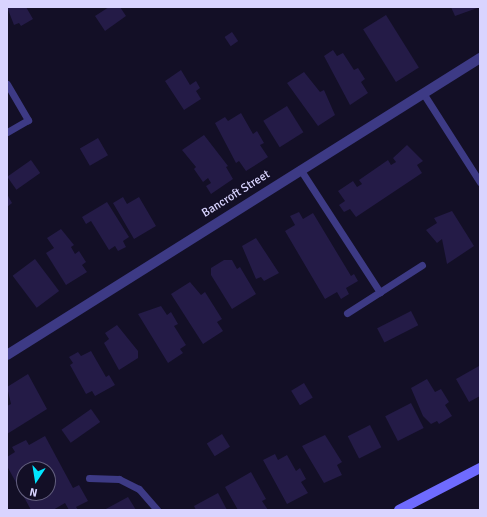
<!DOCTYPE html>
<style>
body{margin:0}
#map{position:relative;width:487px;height:517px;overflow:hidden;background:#130f26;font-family:Signika,sans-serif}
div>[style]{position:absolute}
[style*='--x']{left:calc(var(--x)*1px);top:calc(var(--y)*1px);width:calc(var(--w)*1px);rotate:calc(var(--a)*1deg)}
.building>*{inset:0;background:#241b47;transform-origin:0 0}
.lane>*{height:7px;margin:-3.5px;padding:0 3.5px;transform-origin:3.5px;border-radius:3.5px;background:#3d3a85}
.street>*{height:10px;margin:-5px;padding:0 5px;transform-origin:5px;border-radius:5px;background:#3d3a85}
.secondary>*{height:10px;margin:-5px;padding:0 5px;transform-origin:5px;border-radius:5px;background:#6f6bff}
span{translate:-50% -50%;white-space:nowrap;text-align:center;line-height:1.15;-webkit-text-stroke:3px #130f26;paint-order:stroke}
.street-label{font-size:12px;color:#d9d4ff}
.frame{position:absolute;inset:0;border:8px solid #d9d4ff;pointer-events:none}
.north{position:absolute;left:16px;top:461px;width:40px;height:40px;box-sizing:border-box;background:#130f26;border:1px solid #625e7d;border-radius:50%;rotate:192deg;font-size:11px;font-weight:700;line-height:16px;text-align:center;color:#d9d4ff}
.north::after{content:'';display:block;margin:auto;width:14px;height:18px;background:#00e5ff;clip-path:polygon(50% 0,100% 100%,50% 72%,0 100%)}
</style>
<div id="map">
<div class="building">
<i style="clip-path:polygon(7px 7px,26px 7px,33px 19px,21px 26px,19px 23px,14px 25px)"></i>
<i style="clip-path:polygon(109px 7px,120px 7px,126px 16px,105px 31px,95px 16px)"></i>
<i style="clip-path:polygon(451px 7px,480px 7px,455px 16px)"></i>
<i style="left:386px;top:15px;width:62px;height:27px;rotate:58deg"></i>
<i style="left:232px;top:32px;width:11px;height:9px;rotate:56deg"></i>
<i style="clip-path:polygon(333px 50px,337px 56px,343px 53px,354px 70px,358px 68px,365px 79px,361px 82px,368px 93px,350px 105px,324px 56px)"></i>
<i style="clip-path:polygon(181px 70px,190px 85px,196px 81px,200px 88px,196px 91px,201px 99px,184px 110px,165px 81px)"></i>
<i style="clip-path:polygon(304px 72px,320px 92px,324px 90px,335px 115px,318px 126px,287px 83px)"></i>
<i style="left:287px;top:106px;width:31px;height:28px;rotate:58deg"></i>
<i style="clip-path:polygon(241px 113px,253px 134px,257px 131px,264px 143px,260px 145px,268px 157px,246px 171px,239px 161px,236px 163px,215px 123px,225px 117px,228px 121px)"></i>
<i style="clip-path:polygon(204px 135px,228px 166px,226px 167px,233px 179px,211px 194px,206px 186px,211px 183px,208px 178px,203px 182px,194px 169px,196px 167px,182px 150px)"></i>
<i style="left:98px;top:138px;width:20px;height:21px;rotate:60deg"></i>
<i style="clip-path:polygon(407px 145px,423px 161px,417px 165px,422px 173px,356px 217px,350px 209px,344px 212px,339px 205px,345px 201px,338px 191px,353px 181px,357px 187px,362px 184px,359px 180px,388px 160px,391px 165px,396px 162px,393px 158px)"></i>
<i style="left:31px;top:160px;width:16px;height:29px;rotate:55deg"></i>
<i style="clip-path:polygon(7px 194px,12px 203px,7px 207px)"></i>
<i style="clip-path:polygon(123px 197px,127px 204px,139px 197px,156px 226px,134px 239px,113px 203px)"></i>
<i style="clip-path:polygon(107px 202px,129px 237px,123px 241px,126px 247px,118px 251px,115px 246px,109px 250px,91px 221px,86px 224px,82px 217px)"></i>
<i style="clip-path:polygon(452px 211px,474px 246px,447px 264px,442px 239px,437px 243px,426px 230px,437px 223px,434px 218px)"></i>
<i style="clip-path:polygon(299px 212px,303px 219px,313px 213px,351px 276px,354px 274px,358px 281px,346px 288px,349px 294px,341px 299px,337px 292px,325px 299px,285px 231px,295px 225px,290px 216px)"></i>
<i style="clip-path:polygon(61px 229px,74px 245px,71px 247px,75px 254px,79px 251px,86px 262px,82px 265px,87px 272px,66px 285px,46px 253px,54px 248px,47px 238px)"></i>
<i style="clip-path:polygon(256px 238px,279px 273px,264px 281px,261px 277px,256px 279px,242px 246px)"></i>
<i style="left:35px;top:259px;width:40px;height:28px;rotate:53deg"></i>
<i style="clip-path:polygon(224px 260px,232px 260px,237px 269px,240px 267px,256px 294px,232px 309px,211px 275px,211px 268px)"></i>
<i style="clip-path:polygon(190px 282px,201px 295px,205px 292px,222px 319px,217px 322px,223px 331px,203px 344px,171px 294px)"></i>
<i style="clip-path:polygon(161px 306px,167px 315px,171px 312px,178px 324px,174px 326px,186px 345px,180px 349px,183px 353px,168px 363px,138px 314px)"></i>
<i style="left:411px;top:311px;width:16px;height:38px;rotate:63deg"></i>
<i style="clip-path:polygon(117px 325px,138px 351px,138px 358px,119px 370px,104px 343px,109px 339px,105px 333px)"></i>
<i style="clip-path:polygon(91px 351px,106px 377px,109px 375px,115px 385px,95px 396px,92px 391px,86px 394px,70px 365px,73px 363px,69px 357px,78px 352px,81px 356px)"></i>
<i style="clip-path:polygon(479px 366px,480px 396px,469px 402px,456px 379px)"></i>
<i style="clip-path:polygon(28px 374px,47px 409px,7px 434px,7px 406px,11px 404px,7px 387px)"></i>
<i style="clip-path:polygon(427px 379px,435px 392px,441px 389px,449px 402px,445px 405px,452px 416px,439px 424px,437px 421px,431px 424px,423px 416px,411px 388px)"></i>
<i style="left:304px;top:383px;width:17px;height:15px;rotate:59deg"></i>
<i style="left:411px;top:403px;width:28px;height:29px;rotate:63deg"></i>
<i style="left:91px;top:409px;width:16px;height:36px;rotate:55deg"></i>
<i style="left:370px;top:425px;width:25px;height:25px;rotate:63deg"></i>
<i style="left:222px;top:434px;width:15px;height:18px;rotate:58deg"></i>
<i style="clip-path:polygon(325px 435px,342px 462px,337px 465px,342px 475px,324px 483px,302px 446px)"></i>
<i style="clip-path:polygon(evenodd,45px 436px,73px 488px,79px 485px,88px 501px,76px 507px,78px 510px,69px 510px,65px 503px,53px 510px,31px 510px,7px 466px,7px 457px,15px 452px,12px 447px,26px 440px,29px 445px,45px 436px,24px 469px,48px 469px,48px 493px,24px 493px,24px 469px)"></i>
<i style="clip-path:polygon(275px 454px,278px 460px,287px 455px,296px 471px,300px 468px,306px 479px,301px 482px,308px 493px,287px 504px,263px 460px)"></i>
<i style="clip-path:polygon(251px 472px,266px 499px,262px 501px,268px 510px,238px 510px,225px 487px)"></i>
<i style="clip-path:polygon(218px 493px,227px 510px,196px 510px,194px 506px)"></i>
<i style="clip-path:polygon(128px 497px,136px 510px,104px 510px)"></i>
</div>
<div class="lane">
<i style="--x:7;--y:84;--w:42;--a:59.7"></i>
<i style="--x:28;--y:120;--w:24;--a:150"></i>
<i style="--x:423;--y:93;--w:106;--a:57.4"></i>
<i style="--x:300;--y:169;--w:147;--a:57"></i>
<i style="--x:347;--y:313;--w:89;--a:-32.6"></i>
<i style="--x:89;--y:478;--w:30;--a:2"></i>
<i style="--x:119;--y:479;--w:22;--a:27"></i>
<i style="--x:139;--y:489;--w:28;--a:49"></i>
</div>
<div class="street">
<i style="--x:7;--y:355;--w:559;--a:-32.12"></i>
</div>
<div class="secondary">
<i style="--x:399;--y:510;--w:91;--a:-27.4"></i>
</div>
<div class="street-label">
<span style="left:236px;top:194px;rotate:-32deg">Bancroft Street</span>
</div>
<div class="frame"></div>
<div class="north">N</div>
</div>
